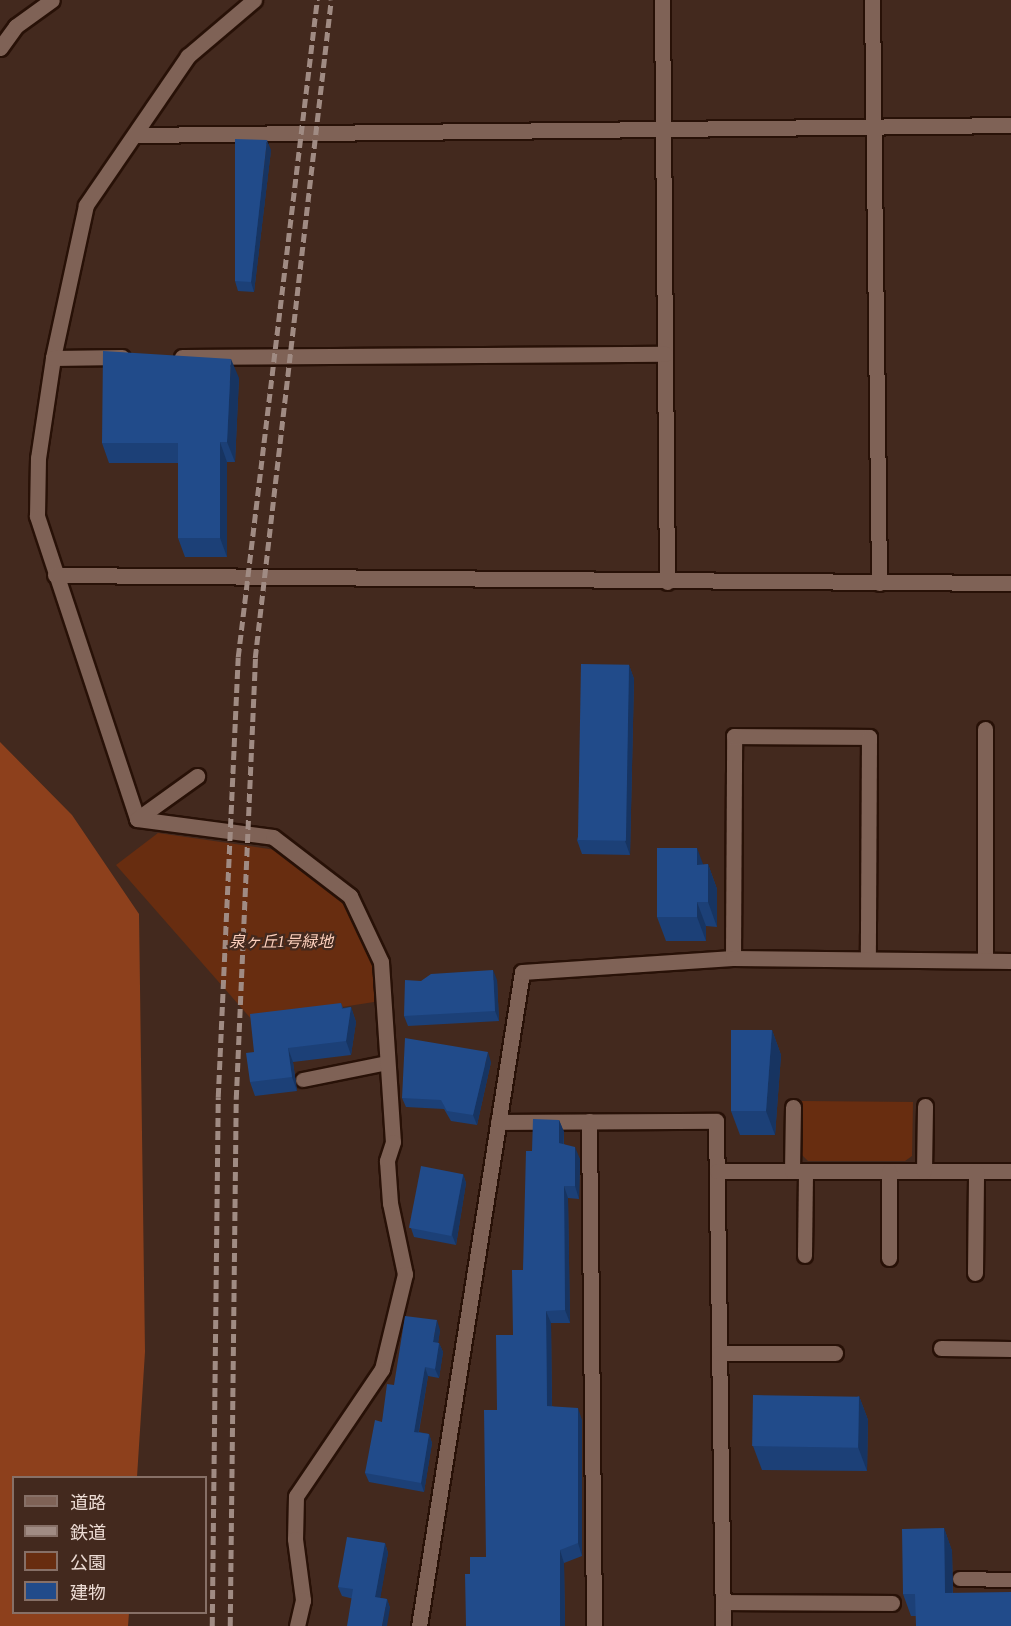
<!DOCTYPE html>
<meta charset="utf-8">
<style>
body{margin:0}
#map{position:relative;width:1011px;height:1626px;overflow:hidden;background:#43291e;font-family:"Times New Roman","Noto Sans JP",serif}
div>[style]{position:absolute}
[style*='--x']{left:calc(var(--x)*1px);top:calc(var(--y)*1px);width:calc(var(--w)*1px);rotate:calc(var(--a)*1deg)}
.green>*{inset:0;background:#682d10}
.forest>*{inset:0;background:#8d401c}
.roads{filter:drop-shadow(2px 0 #281107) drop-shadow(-2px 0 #281107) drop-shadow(0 2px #281107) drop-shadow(0 -2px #281107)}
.lane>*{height:14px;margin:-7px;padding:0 7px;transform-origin:7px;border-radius:7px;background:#7f6256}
.street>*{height:15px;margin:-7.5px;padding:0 7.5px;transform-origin:7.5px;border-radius:7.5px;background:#7f6256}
.secondary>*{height:15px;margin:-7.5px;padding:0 7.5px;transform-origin:7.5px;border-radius:7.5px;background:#7f6256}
.rail>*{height:4.5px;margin-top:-2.25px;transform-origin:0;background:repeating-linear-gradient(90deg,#a08b83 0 9px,transparent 0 13.5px)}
.wall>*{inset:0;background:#1c4077}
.shaded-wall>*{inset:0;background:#173461}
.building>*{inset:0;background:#214b8a;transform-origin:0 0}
span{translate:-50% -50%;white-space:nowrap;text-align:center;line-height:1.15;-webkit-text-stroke:4.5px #43291e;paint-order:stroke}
.park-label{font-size:16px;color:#fdd0bd;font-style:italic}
.legend{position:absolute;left:12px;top:1476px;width:195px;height:138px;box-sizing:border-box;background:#43291e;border:2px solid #877067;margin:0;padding:8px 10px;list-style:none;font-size:18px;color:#ecdbd4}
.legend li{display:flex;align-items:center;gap:12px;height:30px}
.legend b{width:30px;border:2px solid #877067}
</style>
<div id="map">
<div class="green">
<i style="clip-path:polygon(158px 833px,276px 850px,345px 900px,374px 963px,374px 1002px,253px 1021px,116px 865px)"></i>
<i style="clip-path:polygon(802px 1101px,913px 1102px,912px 1156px,905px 1161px,808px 1161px,802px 1155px)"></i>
</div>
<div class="forest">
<i style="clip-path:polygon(0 742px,72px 815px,139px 914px,145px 1352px,137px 1477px,14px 1478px,14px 1612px,129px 1613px,128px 1626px,0 1626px)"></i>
</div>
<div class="roads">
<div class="lane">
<i style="--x:303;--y:1080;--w:86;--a:-11.4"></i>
<i style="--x:805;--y:1256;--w:85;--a:-89.3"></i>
<i style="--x:960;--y:1579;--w:51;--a:1.1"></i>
</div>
<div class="street">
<i style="--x:254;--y:0;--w:87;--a:139.7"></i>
<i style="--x:188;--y:56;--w:181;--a:124.4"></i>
<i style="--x:86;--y:205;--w:157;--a:102.2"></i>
<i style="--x:53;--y:358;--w:101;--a:98.5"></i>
<i style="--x:38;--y:458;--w:58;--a:91"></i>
<i style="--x:37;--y:516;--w:319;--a:71.7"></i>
<i style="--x:137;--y:819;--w:137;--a:7.5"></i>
<i style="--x:273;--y:837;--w:97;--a:37.5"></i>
<i style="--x:350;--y:896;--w:73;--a:64.8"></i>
<i style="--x:381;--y:962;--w:180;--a:86.2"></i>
<i style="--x:393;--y:1142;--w:20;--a:108"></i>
<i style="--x:387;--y:1161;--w:42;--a:85.9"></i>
<i style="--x:390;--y:1203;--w:73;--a:78.1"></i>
<i style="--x:405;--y:1274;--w:98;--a:103.6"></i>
<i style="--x:382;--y:1369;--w:153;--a:124.1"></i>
<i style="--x:296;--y:1496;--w:43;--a:91.3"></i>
<i style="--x:295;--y:1539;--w:62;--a:82.5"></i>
<i style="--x:303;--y:1600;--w:27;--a:103"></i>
<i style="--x:662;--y:0;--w:582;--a:89.51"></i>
<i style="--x:872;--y:0;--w:583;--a:89.31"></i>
<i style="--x:0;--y:48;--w:27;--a:-54"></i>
<i style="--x:16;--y:26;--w:44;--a:-35.8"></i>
<i style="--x:182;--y:357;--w:483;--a:-0.4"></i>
<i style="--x:53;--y:358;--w:69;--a:-0.8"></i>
<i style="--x:55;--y:575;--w:956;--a:0.48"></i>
<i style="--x:985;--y:729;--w:231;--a:90"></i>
<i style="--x:137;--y:819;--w:74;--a:-35.6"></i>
<i style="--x:733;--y:958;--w:222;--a:-89.7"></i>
<i style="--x:734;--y:736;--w:135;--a:0.4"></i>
<i style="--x:869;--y:737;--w:222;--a:90.3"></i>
<i style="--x:589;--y:1121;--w:505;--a:89.43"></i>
<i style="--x:498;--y:1122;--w:218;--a:-0.3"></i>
<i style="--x:716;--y:1121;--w:505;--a:89.21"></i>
<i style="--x:717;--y:1171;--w:294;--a:0"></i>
<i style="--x:792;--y:1171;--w:64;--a:-89.1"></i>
<i style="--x:924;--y:1171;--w:65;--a:-89.1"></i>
<i style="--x:889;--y:1258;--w:87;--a:-90"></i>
<i style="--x:975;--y:1273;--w:102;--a:-89.4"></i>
<i style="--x:941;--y:1348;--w:70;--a:0.8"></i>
<i style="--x:719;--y:1353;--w:116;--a:0"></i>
<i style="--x:723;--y:1602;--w:169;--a:0.3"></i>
<i style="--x:419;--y:1626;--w:662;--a:-81.05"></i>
<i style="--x:522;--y:972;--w:211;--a:-3.8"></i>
<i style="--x:733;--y:958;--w:278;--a:0.6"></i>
</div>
<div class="secondary">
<i style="--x:135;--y:135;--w:876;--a:-0.65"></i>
</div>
</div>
<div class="rail">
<i style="--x:212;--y:1626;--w:529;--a:-89.35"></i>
<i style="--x:218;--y:1097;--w:440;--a:-87.4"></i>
<i style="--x:238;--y:657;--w:662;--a:-83.14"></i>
<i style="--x:230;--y:1626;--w:527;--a:-89.35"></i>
<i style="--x:236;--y:1099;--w:441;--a:-87.5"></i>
<i style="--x:255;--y:658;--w:662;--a:-83.41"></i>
</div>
<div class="wall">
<i style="clip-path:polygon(271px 150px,254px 292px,238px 291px,235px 281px)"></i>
<i style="clip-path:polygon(239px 378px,235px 462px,227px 462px,227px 557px,185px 557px,178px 538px,178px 463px,109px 463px,102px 443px)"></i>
<i style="clip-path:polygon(629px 665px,634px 679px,630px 855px,582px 854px,577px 840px)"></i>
<i style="clip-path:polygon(708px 864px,717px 889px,717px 927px,706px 926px,706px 941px,666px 941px,657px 917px,703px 865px)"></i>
<i style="clip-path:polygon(497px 980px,499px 1021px,408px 1026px,404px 1016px,421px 981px)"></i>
<i style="clip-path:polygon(341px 1003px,343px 1008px,351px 1007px,356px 1022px,351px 1055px,293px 1062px,297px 1091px,255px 1096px,250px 1082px,254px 1052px)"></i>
<i style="clip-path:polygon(772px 1030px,781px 1055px,775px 1135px,740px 1135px,731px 1111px)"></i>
<i style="clip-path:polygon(491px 1062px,477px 1125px,451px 1121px,444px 1109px,406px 1107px,402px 1098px)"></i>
<i style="clip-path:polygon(559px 1120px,564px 1132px,564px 1144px,580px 1159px,579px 1199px,568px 1198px,570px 1323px,551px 1323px,552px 1406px,582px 1420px,582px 1556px,564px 1563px,565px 1626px,466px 1626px,470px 1574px,486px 1557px,497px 1410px,513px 1335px,523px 1270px,532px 1151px)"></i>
<i style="clip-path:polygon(463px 1174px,466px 1183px,456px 1245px,414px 1237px,411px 1228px)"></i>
<i style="clip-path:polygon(440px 1330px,438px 1343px,439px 1343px,443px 1352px,439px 1378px,428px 1376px,419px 1432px,429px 1434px,432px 1443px,424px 1492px,369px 1482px,365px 1473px,394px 1385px)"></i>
<i style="clip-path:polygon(859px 1396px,868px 1420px,867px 1471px,762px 1470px,753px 1446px)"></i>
<i style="clip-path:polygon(944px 1528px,952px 1551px,953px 1593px,916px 1616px,911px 1616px,903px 1594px)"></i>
<i style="clip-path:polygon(385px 1543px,388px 1553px,380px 1598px,387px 1599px,390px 1608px,342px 1596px,338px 1587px)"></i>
</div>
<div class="shaded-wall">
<i style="clip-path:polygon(267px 140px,271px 150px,254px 292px,251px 282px)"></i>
<i style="clip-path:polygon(231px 359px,239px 378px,235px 462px,227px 442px)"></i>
<i style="clip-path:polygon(220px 442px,227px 462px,227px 557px,220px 538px)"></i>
<i style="clip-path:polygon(629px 665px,634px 679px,630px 855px,625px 841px)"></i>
<i style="clip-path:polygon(697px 848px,706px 872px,697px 865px)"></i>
<i style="clip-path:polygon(708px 864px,717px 889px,717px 927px,708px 902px)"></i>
<i style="clip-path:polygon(697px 902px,706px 926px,706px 941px,697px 917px)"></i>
<i style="clip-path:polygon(493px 970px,497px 980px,499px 1021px,495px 1011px)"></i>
<i style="clip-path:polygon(351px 1007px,356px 1022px,351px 1055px,346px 1041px)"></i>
<i style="clip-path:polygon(772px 1030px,781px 1055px,775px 1135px,766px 1111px)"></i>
<i style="clip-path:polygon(288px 1048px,293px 1062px,297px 1091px,292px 1077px)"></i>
<i style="clip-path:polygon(488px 1052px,491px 1062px,477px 1125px,473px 1115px)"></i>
<i style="clip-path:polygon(559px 1120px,564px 1132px,563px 1155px,559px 1143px)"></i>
<i style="clip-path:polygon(575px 1147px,580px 1159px,579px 1199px,575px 1186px)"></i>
<i style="clip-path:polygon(463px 1174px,466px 1183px,456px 1245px,452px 1235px)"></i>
<i style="clip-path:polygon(564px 1186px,568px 1198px,570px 1323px,565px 1310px)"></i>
<i style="clip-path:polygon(546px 1311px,551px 1323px,552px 1419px,547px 1406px)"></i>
<i style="clip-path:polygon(437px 1320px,440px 1330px,437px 1351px,433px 1342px)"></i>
<i style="clip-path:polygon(439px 1343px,443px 1352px,439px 1378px,435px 1369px)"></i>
<i style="clip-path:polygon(425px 1367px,428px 1376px,417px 1441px,414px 1432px)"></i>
<i style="clip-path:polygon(859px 1396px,868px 1420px,867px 1471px,858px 1447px)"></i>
<i style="clip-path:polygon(578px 1408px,582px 1420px,582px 1556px,578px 1543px)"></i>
<i style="clip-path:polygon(429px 1434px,432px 1443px,424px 1492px,421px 1483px)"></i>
<i style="clip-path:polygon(944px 1528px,952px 1551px,953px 1616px,945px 1593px)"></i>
<i style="clip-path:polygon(385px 1543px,388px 1553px,379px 1606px,375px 1597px)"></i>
<i style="clip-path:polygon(560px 1550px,564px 1563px,565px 1626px,560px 1626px)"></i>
<i style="clip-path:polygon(387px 1599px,390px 1608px,387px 1626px,382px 1626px)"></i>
</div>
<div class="building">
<i style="clip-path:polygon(235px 139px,267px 140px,251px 282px,235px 281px)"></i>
<i style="clip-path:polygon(103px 351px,231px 359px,227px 442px,220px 442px,220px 538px,178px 538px,178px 443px,102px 443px)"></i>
<i style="left:581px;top:664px;width:48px;height:176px;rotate:1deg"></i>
<i style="clip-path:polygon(657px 848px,697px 848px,697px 865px,708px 864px,708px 902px,697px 902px,697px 917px,657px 917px)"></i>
<i style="clip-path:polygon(493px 970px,495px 1011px,404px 1016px,405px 980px,421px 981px,431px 974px)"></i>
<i style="clip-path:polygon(341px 1003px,342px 1009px,351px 1007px,346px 1041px,288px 1048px,292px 1077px,250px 1082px,246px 1053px,254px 1052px,250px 1014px)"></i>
<i style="clip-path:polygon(731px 1030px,772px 1030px,766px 1111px,731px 1111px)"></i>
<i style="clip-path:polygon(405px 1038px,488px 1052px,473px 1115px,447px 1111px,441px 1100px,402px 1098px)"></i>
<i style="clip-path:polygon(533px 1119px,559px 1120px,559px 1143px,575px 1147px,575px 1186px,564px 1186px,565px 1310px,546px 1311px,547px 1406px,578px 1408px,578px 1543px,560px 1550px,560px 1626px,466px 1626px,465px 1574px,470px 1574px,470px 1557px,486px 1557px,484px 1410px,497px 1410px,496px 1335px,513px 1335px,512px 1270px,523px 1270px,526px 1151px,532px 1151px)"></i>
<i style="left:421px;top:1166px;width:43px;height:63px;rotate:11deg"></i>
<i style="clip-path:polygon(405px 1316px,437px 1320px,433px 1342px,439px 1343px,435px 1369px,425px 1367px,414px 1432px,429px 1434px,421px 1483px,365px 1473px,375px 1420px,382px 1422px,387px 1384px,394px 1385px)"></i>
<i style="left:753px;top:1395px;width:106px;height:51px;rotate:1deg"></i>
<i style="clip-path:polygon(944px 1528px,945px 1593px,1011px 1592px,1011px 1626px,916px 1626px,915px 1594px,903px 1594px,902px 1529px)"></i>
<i style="clip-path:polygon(347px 1537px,385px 1543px,375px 1597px,387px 1599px,382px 1626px,347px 1626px,353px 1589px,338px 1587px)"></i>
</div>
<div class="park-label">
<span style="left:281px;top:942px">泉ヶ丘1号緑地</span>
</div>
<ul class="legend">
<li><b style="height:8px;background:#7f6256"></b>道路</li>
<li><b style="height:8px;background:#a08b83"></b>鉄道</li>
<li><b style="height:16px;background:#682d10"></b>公園</li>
<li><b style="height:16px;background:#214b8a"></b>建物</li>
</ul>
</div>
